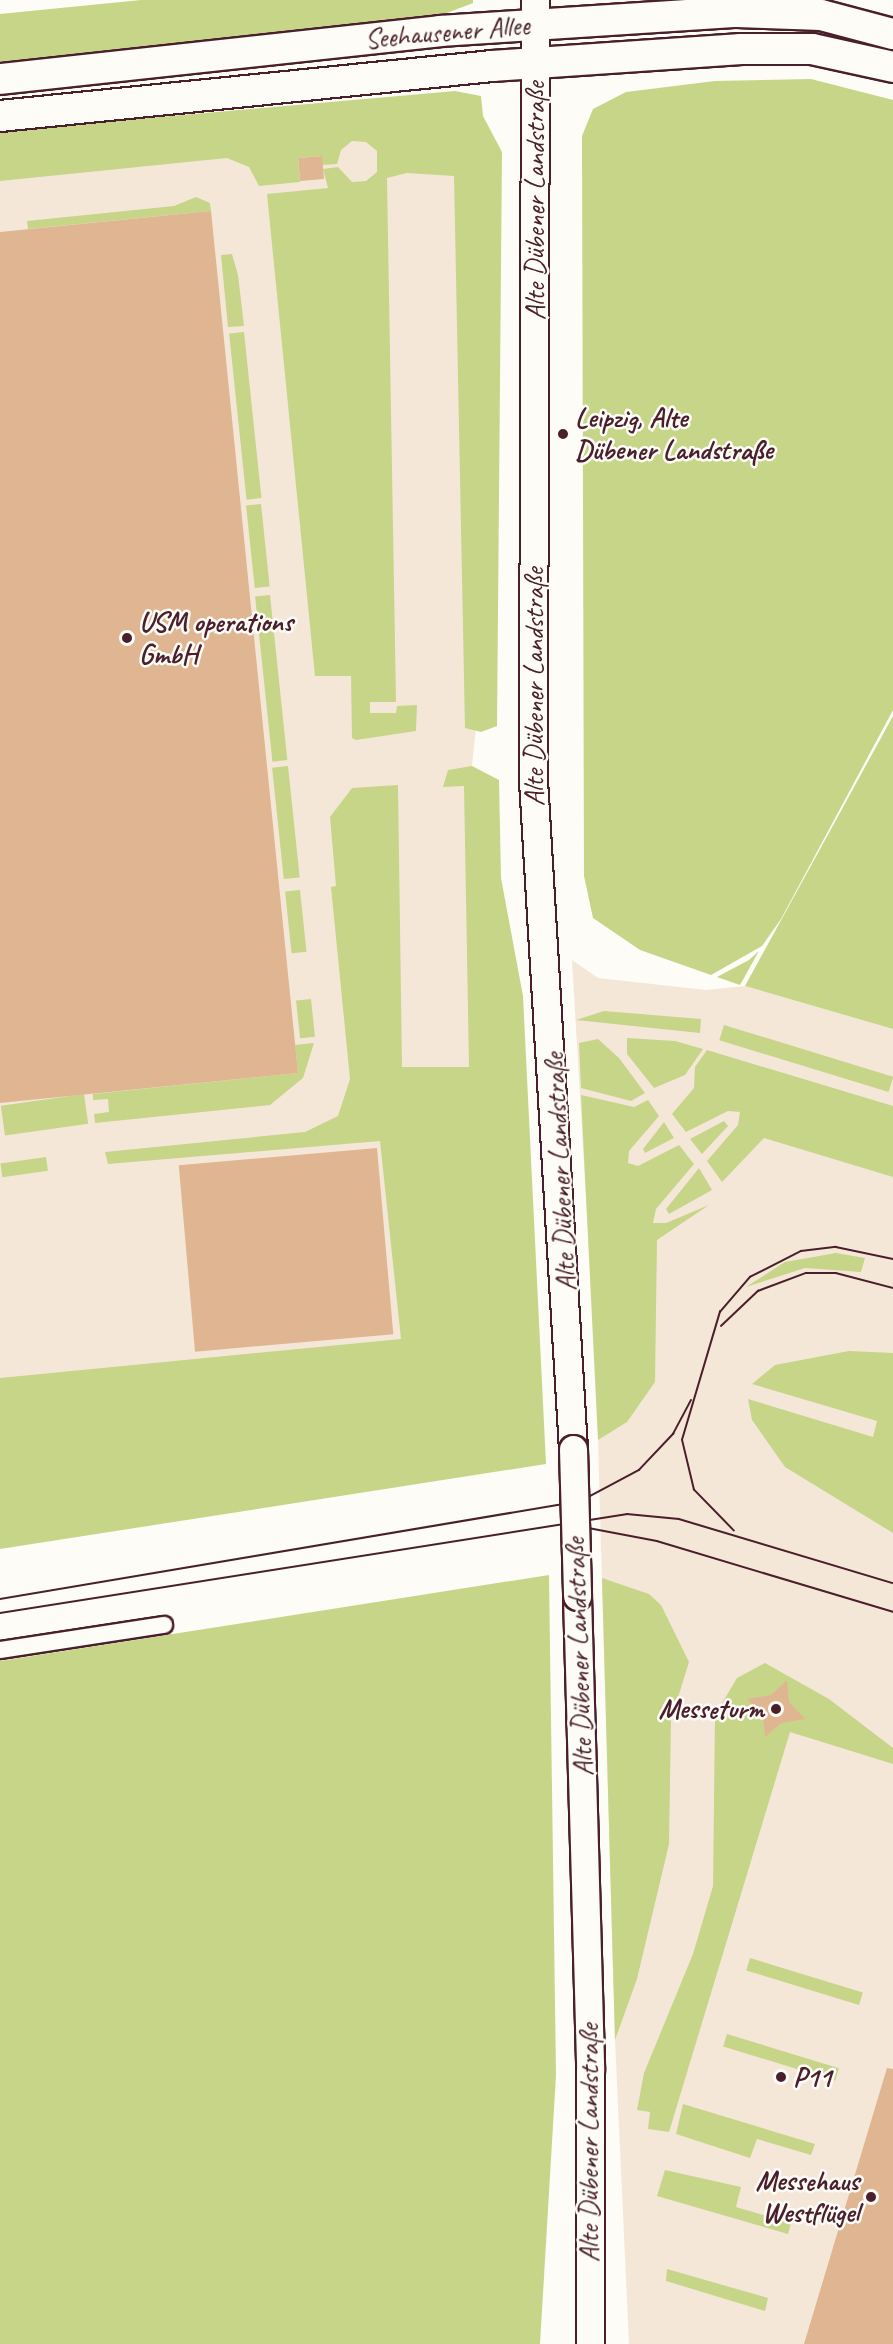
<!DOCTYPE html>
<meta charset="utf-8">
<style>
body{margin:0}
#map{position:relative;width:893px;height:2344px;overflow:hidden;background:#fdfcf7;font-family:Caveat,sans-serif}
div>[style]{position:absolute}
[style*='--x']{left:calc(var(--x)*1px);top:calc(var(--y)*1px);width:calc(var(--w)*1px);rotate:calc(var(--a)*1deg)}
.built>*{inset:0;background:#f4e7d8}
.green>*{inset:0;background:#c7d588;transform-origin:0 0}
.building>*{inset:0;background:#e0b591;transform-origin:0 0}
.roads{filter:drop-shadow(2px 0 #4a1f2b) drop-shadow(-2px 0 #4a1f2b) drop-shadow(0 2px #4a1f2b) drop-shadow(0 -2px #4a1f2b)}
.pedestrian>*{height:16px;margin:-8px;padding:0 8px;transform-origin:8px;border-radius:8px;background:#fdfcf7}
.tertiary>*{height:27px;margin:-13.5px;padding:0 13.5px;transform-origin:13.5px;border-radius:13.5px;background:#fdfcf7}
.secondary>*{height:30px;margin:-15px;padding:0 15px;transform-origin:15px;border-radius:15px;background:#fdfcf7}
.tram>*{height:1.5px;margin:-0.75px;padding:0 0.75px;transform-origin:0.75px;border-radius:0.75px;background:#4a1f2b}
.bridges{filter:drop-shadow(2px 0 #4a1f2b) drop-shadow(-2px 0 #4a1f2b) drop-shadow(0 2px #4a1f2b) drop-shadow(0 -2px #4a1f2b)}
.tertiary-bridge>*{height:27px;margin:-13.5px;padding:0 13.5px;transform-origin:13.5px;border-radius:13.5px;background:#fdfcf7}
.dots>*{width:16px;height:16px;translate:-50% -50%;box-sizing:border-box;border:3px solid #fdfcf7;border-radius:50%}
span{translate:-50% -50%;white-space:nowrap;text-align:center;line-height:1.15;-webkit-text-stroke:5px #fdfcf7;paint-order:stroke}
.street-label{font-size:28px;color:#4a1f2b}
.poi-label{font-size:28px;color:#4a1f2b;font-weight:700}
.left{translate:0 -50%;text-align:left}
.right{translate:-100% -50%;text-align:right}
</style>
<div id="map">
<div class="built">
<i style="clip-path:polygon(454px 114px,476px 727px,472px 766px,477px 775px,513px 1388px,0 1463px,0 157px)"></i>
<i style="clip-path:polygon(572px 960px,598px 978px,706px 990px,745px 986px,893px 1029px,893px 2344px,629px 2344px,615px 2040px,596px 1368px)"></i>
</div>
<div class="green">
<i style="clip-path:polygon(141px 0,473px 0,473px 3px,447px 13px,0 62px,0 14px)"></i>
<i style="clip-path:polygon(811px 79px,893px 100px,893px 710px,781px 919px,762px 946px,711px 975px,640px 950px,593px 918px,584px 876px,582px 136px,593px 109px,626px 92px,715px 81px)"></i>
<i style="clip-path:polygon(455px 91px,481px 96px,483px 116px,502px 152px,497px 726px,481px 732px,465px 728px,454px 176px,407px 173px,387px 178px,396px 702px,370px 702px,370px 713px,396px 713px,397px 706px,417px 705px,416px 731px,356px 740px,352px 738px,351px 676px,315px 676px,267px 194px,328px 188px,323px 169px,338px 167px,352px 182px,366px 181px,377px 172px,377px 151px,366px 142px,352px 141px,341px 150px,337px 164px,322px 165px,321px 156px,298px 158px,300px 182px,259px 186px,249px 167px,227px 158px,0 181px,0 131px)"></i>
<i style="clip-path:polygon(196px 197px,210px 203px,211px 211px,28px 229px,27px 221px,174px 206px)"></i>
<i style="clip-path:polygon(232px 254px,238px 275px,244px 326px,228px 327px,221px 255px)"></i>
<i style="left:244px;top:332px;width:167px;height:15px;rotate:84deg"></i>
<i style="left:261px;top:504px;width:83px;height:15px;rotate:84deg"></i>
<i style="left:270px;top:595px;width:166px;height:15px;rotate:84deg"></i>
<i style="clip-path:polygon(893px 716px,893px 1029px,745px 986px)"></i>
<i style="left:288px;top:766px;width:112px;height:16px;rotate:84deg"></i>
<i style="clip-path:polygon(472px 766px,499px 780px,501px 878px,523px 996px,546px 1464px,0 1549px,0 1378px,401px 1339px,380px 1141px,108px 1164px,105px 1152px,305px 1132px,338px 1116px,350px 1079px,331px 887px,336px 886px,330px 817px,352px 788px,398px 785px,402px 1067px,469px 1067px,464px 786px,443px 787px,448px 770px)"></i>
<i style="left:300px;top:890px;width:62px;height:15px;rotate:84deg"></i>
<i style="clip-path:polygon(759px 951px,740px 985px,717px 977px,749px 960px)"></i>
<i style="left:311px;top:999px;width:38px;height:15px;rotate:84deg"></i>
<i style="clip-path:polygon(604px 1011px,701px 1019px,700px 1033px,576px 1020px)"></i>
<i style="left:724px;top:1025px;width:177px;height:16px;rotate:17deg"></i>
<i style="clip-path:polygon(627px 1038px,675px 1041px,703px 1049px,685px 1075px,654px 1088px,627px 1054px)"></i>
<i style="clip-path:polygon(598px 1039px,619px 1058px,645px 1093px,631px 1101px,581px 1088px,579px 1043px)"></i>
<i style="clip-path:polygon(314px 1043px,303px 1078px,270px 1105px,95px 1123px,94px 1114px,109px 1112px,108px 1099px,93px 1100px,93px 1094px,298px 1073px,295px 1045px)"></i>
<i style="clip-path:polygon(707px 1050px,893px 1106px,893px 1177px,764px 1138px,722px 1182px,707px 1161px,738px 1125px,740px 1112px,728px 1111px,686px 1132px,672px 1114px,694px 1088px,695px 1067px)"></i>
<i style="left:84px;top:1094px;width:30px;height:84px;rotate:82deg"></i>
<i style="clip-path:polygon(581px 1095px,634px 1107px,648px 1100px,659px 1116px,629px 1151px,628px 1163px,638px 1166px,679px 1145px,694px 1164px,656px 1209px,653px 1223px,666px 1223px,709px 1205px,657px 1240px,655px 1382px,627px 1422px,598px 1440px)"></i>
<i style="clip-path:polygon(724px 1121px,728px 1126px,702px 1154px,690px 1139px)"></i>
<i style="clip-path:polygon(664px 1122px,674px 1138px,645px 1153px,643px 1149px)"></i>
<i style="left:46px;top:1157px;width:14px;height:46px;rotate:82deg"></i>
<i style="clip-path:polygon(699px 1168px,712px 1190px,669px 1214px,666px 1209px)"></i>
<i style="clip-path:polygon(836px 1253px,865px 1258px,861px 1272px,805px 1268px,746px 1287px,785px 1262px)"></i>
<i style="clip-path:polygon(849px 1351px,893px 1353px,893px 1533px,785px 1467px,752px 1420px,748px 1399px,873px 1437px,877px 1421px,752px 1384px,775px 1365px)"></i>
<i style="clip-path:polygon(549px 1575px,556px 2075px,540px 2344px,0 2344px,0 1661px)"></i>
<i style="clip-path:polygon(602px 1578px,649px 1594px,661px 1605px,689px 1662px,671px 1720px,669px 1844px,637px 1979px,615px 2040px)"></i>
<i style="clip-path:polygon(765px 1663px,829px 1699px,893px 1748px,893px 1764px,790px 1732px,669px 2132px,648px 2129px,650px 2112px,637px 2110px,644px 2073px,693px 1954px,713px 1886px,715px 1715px,737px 1678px)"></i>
<i style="left:750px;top:1958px;width:118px;height:13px;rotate:17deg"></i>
<i style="left:727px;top:2034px;width:117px;height:13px;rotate:17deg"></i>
<i style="clip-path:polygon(683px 2104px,815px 2144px,811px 2155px,757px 2139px,750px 2158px,676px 2134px)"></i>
<i style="clip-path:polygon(665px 2170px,741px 2187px,736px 2207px,791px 2223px,788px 2234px,657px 2196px)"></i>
<i style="clip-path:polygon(667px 2269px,768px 2298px,765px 2311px,666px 2281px)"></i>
</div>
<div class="building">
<i style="left:322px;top:156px;width:23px;height:24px;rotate:85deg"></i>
<i style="clip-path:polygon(211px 211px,298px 1073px,0 1103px,0 232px)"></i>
<i style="left:377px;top:1148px;width:187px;height:199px;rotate:85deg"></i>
<i style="clip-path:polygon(787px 1680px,789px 1702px,805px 1719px,781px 1723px,765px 1737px,763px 1716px,747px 1699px,771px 1695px)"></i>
<i style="clip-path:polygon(887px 2068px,893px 2069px,893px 2344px,804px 2344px)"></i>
</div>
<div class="roads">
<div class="pedestrian">
<i style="--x:0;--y:1650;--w:166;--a:-8.7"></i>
</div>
<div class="tertiary">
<i style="--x:535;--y:0;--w:780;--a:90.15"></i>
<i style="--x:533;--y:780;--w:670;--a:86.58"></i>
<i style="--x:577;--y:1596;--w:474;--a:88.4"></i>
<i style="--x:590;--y:2070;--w:274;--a:90"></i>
</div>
<div class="secondary">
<i style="--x:0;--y:79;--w:443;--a:-6.2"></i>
<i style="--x:440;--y:31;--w:298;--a:-3.7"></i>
<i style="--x:737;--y:12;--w:84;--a:2"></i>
<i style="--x:821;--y:15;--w:74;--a:14.8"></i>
<i style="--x:0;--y:116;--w:495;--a:-5.8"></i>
<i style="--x:492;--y:66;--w:250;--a:-3.9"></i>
<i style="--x:741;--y:49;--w:71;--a:0"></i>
<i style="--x:812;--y:49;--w:83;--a:12.5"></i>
</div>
</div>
<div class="tram">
<i style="--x:721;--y:1326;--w:51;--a:-43.4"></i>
<i style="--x:758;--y:1291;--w:51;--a:-20.6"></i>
<i style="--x:806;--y:1273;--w:30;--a:0"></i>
<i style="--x:836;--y:1273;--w:59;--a:14.7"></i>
<i style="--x:578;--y:1526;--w:80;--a:10.8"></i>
<i style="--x:657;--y:1541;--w:246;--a:16.7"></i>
<i style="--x:734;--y:1531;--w:57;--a:-134.3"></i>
<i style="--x:694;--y:1490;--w:51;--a:-103.5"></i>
<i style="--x:682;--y:1440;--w:134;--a:-73.5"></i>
<i style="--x:720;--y:1312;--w:46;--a:-49.4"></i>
<i style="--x:750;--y:1277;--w:57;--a:-27"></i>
<i style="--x:801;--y:1251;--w:35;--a:-7"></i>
<i style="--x:836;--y:1247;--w:58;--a:11.9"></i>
<i style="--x:0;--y:1599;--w:589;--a:-9.57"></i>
<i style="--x:581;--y:1501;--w:66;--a:-28.1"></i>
<i style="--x:639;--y:1470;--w:50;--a:-46.6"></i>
<i style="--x:673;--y:1434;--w:38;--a:-62"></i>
<i style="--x:0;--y:1613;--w:635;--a:-8.97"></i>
<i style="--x:627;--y:1514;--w:52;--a:5.5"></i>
<i style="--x:679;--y:1519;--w:223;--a:16.7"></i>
</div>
<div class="bridges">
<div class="tertiary-bridge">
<i style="--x:573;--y:1449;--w:147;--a:88.4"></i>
</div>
</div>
<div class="dots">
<i style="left:563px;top:434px;background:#4a1f2b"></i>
<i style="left:127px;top:638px;background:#4a1f2b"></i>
<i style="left:776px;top:1709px;background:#4a1f2b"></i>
<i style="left:781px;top:2077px;background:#4a1f2b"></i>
<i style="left:871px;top:2197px;background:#4a1f2b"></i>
</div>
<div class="street-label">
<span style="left:447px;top:32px;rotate:-5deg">Seehausener Allee</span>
<span style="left:535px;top:201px;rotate:-90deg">Alte Dübener Landstraße</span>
<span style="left:534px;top:687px;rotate:-90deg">Alte Dübener Landstraße</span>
<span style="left:560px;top:1172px;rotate:-93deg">Alte Dübener Landstraße</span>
<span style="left:579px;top:1657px;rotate:-92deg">Alte Dübener Landstraße</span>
<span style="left:589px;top:2143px;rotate:-90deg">Alte Dübener Landstraße</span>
</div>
<div class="poi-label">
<span class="left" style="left:575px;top:434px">Leipzig, Alte<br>Dübener Landstraße</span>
<span class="left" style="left:139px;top:638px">USM operations<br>GmbH</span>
<span class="right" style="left:764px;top:1709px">Messeturm</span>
<span class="left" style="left:793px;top:2077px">P11</span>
<span class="right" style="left:859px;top:2197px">Messehaus<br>Westflügel</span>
</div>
</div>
